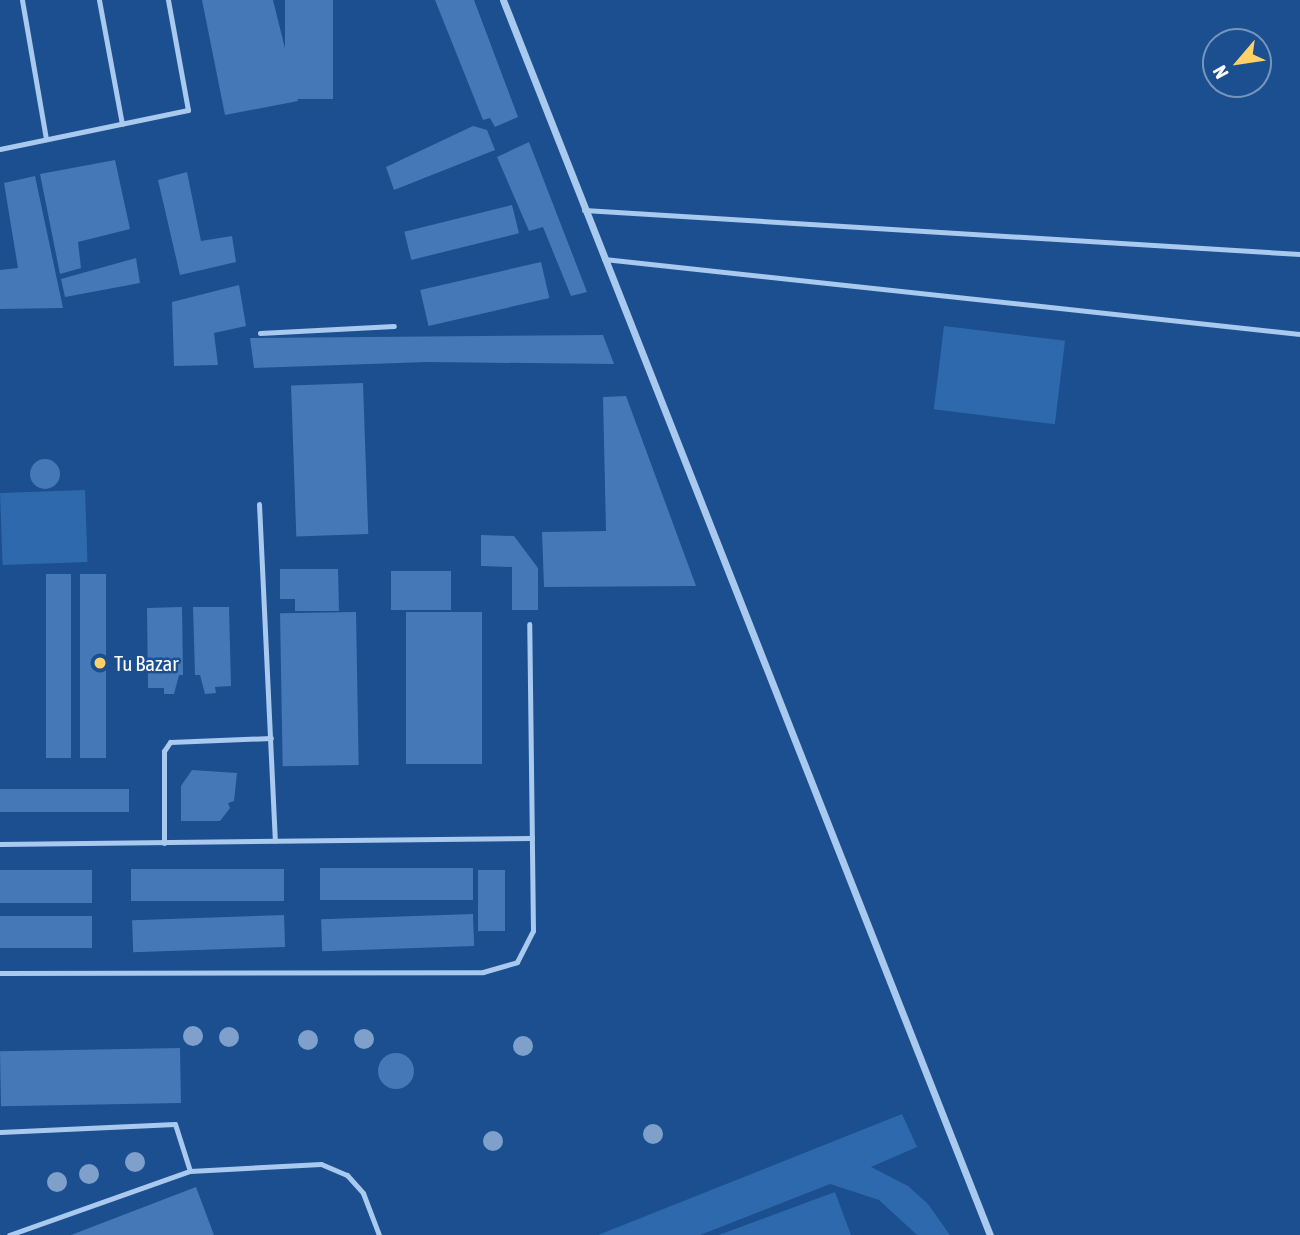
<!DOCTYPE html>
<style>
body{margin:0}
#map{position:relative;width:1300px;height:1235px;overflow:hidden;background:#1b4f8f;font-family:"Asap Condensed",sans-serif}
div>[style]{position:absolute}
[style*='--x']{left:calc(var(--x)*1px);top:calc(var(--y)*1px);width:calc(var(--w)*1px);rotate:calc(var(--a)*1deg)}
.green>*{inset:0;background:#2e69ad;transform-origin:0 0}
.building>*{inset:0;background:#4478b7;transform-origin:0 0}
.round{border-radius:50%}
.service>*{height:5px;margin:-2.5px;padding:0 2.5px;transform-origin:2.5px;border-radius:2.5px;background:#a9c9ee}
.minor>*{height:7px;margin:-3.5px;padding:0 3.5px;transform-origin:3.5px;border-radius:3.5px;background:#a9c9ee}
.trees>*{width:20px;height:20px;margin:-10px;border-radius:50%;background:#7ea0ca}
.dots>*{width:19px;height:19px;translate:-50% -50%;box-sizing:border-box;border:4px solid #1b4f8f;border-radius:50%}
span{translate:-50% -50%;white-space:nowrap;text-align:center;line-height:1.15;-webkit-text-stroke:5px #1b4f8f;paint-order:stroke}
.poi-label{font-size:21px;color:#fff}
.left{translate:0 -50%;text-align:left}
.north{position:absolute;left:1202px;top:28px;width:70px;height:70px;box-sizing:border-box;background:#1b4f8f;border:2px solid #7695bc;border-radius:50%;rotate:241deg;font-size:19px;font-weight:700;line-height:28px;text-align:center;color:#fff}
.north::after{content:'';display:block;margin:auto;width:24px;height:32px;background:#ffd166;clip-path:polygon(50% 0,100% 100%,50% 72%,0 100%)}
</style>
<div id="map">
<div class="green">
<i style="left:944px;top:326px;width:122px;height:84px;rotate:7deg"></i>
<i style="left:85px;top:490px;width:72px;height:85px;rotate:88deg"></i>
<i style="clip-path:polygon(902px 1114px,917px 1147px,871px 1167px,908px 1186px,928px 1204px,950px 1235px,917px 1235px,879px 1200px,830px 1184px,700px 1235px,598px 1235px)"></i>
<i style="clip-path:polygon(835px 1192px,851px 1235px,719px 1235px)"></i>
</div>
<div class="building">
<i style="clip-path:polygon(202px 0,273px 0,298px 101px,225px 115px)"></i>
<i style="left:285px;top:0;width:48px;height:99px"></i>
<i style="clip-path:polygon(435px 0,474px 0,518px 117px,495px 127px,490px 118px,483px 120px)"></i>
<i style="clip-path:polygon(473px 126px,487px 130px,495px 150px,394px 190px,386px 167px)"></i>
<i style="clip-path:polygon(529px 142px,587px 292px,571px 296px,543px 227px,529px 231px,497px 157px)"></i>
<i style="clip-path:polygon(115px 160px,130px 229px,78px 242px,81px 268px,60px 274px,40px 174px)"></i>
<i style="clip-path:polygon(187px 172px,201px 241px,232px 236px,236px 262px,180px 275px,158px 180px)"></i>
<i style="clip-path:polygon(35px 176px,63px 308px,0 309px,0 270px,18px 268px,4px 183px)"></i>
<i style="left:512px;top:205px;width:29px;height:111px;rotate:76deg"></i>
<i style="clip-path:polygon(136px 258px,140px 283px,65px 297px,61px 279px)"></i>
<i style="left:541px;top:262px;width:37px;height:124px;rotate:77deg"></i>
<i style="clip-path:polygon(239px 285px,246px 326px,214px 333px,218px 365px,174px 366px,172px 302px)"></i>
<i style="clip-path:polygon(603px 335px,614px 364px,427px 362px,254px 368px,250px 338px)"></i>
<i style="left:363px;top:383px;width:151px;height:72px;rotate:88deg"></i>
<i style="clip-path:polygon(626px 396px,696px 586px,544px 587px,542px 532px,606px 531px,603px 397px)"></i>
<i class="round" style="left:30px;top:459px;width:30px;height:30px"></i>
<i style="clip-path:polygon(481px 535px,514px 536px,538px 568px,538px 610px,512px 610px,512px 567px,481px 566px)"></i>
<i style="clip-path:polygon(280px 569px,338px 569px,339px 611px,295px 611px,295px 599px,280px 599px)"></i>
<i style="left:391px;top:571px;width:60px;height:39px"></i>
<i style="left:46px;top:574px;width:25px;height:184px"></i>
<i style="left:80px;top:574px;width:26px;height:184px"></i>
<i style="clip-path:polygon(182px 607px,183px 675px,179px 675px,174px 694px,164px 694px,164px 688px,148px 688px,147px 608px)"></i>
<i style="clip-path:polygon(193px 607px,229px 607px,231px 686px,215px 687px,216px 693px,205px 694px,200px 675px,195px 675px)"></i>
<i style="left:356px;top:612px;width:153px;height:76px;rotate:89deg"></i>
<i style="left:406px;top:612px;width:76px;height:152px"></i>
<i style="clip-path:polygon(192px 770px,237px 773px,234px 801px,228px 803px,230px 808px,220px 821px,181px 821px,181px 786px)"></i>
<i style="left:0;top:789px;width:129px;height:23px"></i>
<i style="left:473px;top:868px;width:32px;height:153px;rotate:90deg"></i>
<i style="left:284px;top:869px;width:32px;height:153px;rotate:90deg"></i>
<i style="left:0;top:870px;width:92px;height:33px"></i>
<i style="left:478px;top:870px;width:27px;height:61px"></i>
<i style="left:473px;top:914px;width:32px;height:152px;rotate:88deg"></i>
<i style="left:284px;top:915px;width:32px;height:152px;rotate:88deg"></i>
<i style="left:0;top:916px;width:92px;height:32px"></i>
<i style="left:180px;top:1048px;width:55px;height:180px;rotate:89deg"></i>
<i class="round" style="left:378px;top:1053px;width:36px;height:36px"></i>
<i style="clip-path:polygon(196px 1187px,214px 1235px,71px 1235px)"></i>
</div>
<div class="service">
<i style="--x:22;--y:0;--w:141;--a:80.2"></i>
<i style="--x:99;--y:0;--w:126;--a:79.5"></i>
<i style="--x:0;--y:149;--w:192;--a:-11.7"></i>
<i style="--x:188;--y:110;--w:112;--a:-100.3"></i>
<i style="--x:584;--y:210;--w:717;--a:3.52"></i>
<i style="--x:604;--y:259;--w:700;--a:6.15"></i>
<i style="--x:260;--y:333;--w:134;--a:-3"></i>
<i style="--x:259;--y:504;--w:337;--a:87.3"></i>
<i style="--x:164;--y:843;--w:92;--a:-90"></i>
<i style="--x:164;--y:751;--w:11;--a:-56"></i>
<i style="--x:170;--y:742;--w:101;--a:-2.3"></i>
<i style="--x:0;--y:844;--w:532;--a:-0.65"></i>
<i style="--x:0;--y:973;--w:483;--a:-0.1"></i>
<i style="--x:483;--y:972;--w:35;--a:-16"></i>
<i style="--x:517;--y:962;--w:35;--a:-63"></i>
<i style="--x:533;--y:931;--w:307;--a:-90.7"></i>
<i style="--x:0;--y:1132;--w:175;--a:-2.6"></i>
<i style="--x:175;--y:1124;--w:49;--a:72.3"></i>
<i style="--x:9;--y:1235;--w:192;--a:-19.5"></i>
<i style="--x:190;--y:1171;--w:131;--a:-3.1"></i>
<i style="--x:321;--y:1164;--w:28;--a:23"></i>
<i style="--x:347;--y:1175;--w:24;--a:48"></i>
<i style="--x:363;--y:1193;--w:45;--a:69.1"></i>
</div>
<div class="minor">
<i style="--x:503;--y:0;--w:1328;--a:68.48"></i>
</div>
<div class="trees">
<i style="left:193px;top:1036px"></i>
<i style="left:229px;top:1037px"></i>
<i style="left:364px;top:1039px"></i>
<i style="left:308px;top:1040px"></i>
<i style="left:523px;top:1046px"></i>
<i style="left:653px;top:1134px"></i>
<i style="left:493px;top:1141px"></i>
<i style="left:135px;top:1162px"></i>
<i style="left:89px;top:1174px"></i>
<i style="left:57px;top:1182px"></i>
</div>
<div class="dots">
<i style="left:100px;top:663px;background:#ffd166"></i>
</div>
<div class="poi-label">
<span class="left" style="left:114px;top:663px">Tu Bazar</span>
</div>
<div class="north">N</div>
</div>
